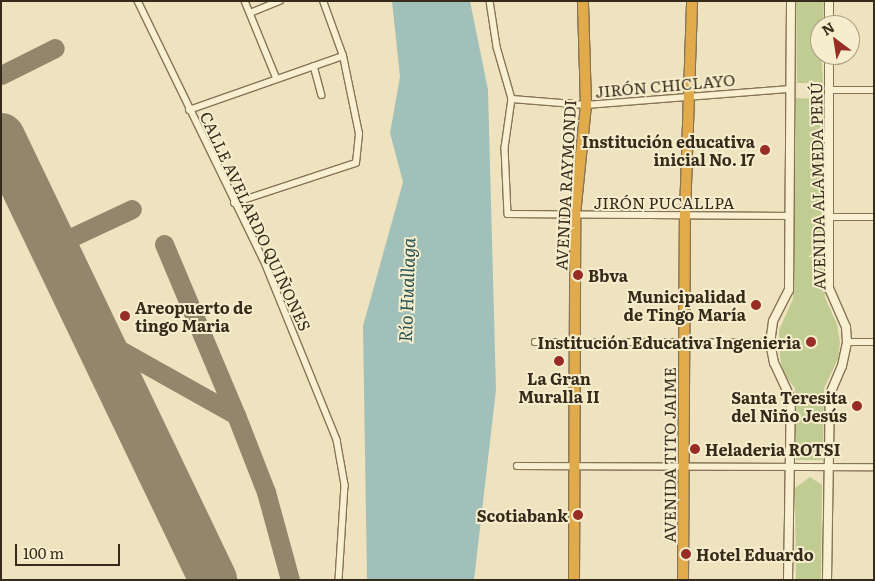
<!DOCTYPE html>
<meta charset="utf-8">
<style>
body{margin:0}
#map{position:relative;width:875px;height:581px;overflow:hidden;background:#eee3be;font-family:Literata,serif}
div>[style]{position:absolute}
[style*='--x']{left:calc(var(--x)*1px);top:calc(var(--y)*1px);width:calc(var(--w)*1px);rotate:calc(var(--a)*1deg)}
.green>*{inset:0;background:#c1cc92}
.water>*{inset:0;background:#a1c0b9}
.taxiway>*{height:19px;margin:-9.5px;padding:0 9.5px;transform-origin:9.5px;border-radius:9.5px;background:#92866c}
.runway>*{height:48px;margin:-24px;padding:0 24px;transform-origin:24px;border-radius:24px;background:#92866c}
.roads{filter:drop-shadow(1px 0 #877456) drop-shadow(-1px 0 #877456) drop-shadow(0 1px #877456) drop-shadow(0 -1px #877456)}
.street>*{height:5.5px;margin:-2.75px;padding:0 2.75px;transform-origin:2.75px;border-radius:2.75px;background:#f9f0d1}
.secondary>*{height:8px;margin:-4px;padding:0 4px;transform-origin:4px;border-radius:4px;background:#f9f0d1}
.highway>*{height:10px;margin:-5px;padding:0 5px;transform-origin:5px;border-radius:5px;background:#e1aa4b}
.dots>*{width:14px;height:14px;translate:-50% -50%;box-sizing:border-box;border:2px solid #f6edcd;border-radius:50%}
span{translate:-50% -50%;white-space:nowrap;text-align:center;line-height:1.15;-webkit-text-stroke:4px #f6edcd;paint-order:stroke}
.street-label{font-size:16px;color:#362a1b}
.poi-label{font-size:16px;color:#362a1b;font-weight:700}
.right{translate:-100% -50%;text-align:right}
.left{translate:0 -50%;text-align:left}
.water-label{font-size:18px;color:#2a5556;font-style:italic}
.frame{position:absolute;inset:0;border:2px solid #362a1b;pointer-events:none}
.north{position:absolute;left:810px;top:15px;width:50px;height:50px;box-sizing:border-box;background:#f6edcd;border:1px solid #a99f86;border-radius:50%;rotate:329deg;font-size:14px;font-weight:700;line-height:20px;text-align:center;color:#362a1b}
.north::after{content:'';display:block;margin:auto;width:18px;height:22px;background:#972d25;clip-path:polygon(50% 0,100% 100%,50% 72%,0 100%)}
.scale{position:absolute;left:15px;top:544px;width:105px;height:22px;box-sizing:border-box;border:2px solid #362a1b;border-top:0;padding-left:6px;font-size:15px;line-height:18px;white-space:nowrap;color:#362a1b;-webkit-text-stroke:4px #f6edcd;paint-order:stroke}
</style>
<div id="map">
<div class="green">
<i style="clip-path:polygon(796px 1px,824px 1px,823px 25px,820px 25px,823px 83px,797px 83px)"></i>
<i style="clip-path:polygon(796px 98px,824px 99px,825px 298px,837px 324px,840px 343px,838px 359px,824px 388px,823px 460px,796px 460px,795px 388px,784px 375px,780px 357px,779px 330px,793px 299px)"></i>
<i style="clip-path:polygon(810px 477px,822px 485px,821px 580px,796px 580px,795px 488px)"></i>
</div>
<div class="water">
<i style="clip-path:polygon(392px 1px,470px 1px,488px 90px,496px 390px,474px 580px,367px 580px,363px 326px,403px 182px,390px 133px,400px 77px)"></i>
</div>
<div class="taxiway">
<i style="--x:1;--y:75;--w:60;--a:-26.6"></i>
<i style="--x:164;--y:244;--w:186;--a:67.2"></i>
<i style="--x:53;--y:246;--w:87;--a:-25.1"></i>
<i style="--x:97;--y:337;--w:159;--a:29.3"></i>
<i style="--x:236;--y:415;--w:83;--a:68.7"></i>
<i style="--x:266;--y:492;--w:91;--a:74.7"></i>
</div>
<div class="runway">
<i style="--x:1;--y:137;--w:491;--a:64.4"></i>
</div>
<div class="roads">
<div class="street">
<i style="--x:138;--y:1;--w:293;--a:64.1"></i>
<i style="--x:266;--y:265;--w:189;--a:67.9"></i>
<i style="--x:337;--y:440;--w:46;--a:79.9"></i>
<i style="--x:345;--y:485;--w:95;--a:93.6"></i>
<i style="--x:245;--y:1;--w:84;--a:67.7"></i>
<i style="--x:490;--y:1;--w:47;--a:81.3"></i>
<i style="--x:497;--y:47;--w:54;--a:73.9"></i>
<i style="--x:512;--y:99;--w:49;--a:98.1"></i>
<i style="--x:505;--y:148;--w:66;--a:87.4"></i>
<i style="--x:508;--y:214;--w:282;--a:0.4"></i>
<i style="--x:250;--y:13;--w:32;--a:-22"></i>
<i style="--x:314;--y:66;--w:30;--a:75"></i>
<i style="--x:829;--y:90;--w:45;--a:0"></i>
<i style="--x:512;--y:99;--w:74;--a:4.6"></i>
<i style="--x:586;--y:105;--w:205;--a:-4.5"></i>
<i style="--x:189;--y:110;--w:163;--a:-19.3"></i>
<i style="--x:234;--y:203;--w:128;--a:-18.2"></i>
<i style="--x:356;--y:163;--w:29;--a:-84"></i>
<i style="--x:359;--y:134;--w:80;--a:-101.6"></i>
<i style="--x:343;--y:56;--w:59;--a:-110"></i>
<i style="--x:829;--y:217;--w:45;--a:0"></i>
<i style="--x:535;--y:342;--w:235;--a:0.2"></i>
<i style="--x:847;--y:342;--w:27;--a:0"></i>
<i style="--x:517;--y:466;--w:357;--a:0.2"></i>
</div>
<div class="secondary">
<i style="--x:829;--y:1;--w:24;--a:90"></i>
<i style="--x:788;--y:580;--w:181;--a:-89.1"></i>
<i style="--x:791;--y:399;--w:40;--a:-115"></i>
<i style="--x:774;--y:363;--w:20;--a:-101"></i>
<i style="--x:770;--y:343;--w:22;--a:-82"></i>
<i style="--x:773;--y:321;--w:35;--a:-63"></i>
<i style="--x:789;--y:290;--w:289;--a:-89.6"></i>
<i style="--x:827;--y:580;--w:186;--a:-89.1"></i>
<i style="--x:830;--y:394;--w:30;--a:-67"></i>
<i style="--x:842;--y:366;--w:25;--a:-78"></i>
<i style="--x:847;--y:342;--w:15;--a:-94"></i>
<i style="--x:846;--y:327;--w:43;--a:-113.6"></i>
<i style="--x:829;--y:288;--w:233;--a:-90"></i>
</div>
<div class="highway">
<i style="--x:574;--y:580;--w:365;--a:-89.8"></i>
<i style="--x:575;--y:215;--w:111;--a:-84.3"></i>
<i style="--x:586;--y:105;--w:104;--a:-91.7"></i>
<i style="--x:683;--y:580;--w:365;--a:-89.7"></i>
<i style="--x:685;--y:215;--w:214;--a:-88.1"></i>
</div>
</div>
<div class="dots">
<i style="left:765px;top:150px;background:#972d25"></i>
<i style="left:578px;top:275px;background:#972d25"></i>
<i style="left:756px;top:305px;background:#972d25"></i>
<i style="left:125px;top:316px;background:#972d25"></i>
<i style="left:811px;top:342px;background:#972d25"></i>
<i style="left:559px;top:361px;background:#972d25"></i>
<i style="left:857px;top:406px;background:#972d25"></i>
<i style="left:695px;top:449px;background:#972d25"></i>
<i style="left:578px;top:515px;background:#972d25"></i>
<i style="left:686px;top:554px;background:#972d25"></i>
</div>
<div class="street-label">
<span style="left:665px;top:85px;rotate:-5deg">JIRÓN CHICLAYO</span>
<span style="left:565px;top:185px;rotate:-87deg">AVENIDA RAYMONDI</span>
<span style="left:817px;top:186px;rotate:-91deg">AVENIDA ALAMEDA PERÚ</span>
<span style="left:664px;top:202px">JIRÓN PUCALLPA</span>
<span style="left:256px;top:221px;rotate:65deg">CALLE AVELARDO QUIÑONES</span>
<span style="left:669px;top:455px;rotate:-90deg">AVENIDA TITO JAIME</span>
</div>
<div class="poi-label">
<span class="right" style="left:755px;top:150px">Institución educativa<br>inicial No. 17</span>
<span class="left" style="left:588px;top:275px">Bbva</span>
<span class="right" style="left:746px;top:305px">Municipalidad<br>de Tingo María</span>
<span class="left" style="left:135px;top:316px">Areopuerto de<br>tingo Maria</span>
<span class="right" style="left:801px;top:342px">Institución Educativa Ingenieria</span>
<span style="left:559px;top:387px">La Gran<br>Muralla II</span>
<span class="right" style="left:847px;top:406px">Santa Teresita<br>del Niño Jesús</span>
<span class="left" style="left:705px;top:449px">Heladeria ROTSI</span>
<span class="right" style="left:568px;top:515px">Scotiabank</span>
<span class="left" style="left:696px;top:554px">Hotel Eduardo</span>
</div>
<div class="water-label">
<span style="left:407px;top:290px;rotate:-88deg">Río Huallaga</span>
</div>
<div class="frame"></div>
<div class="north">N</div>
<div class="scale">100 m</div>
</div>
